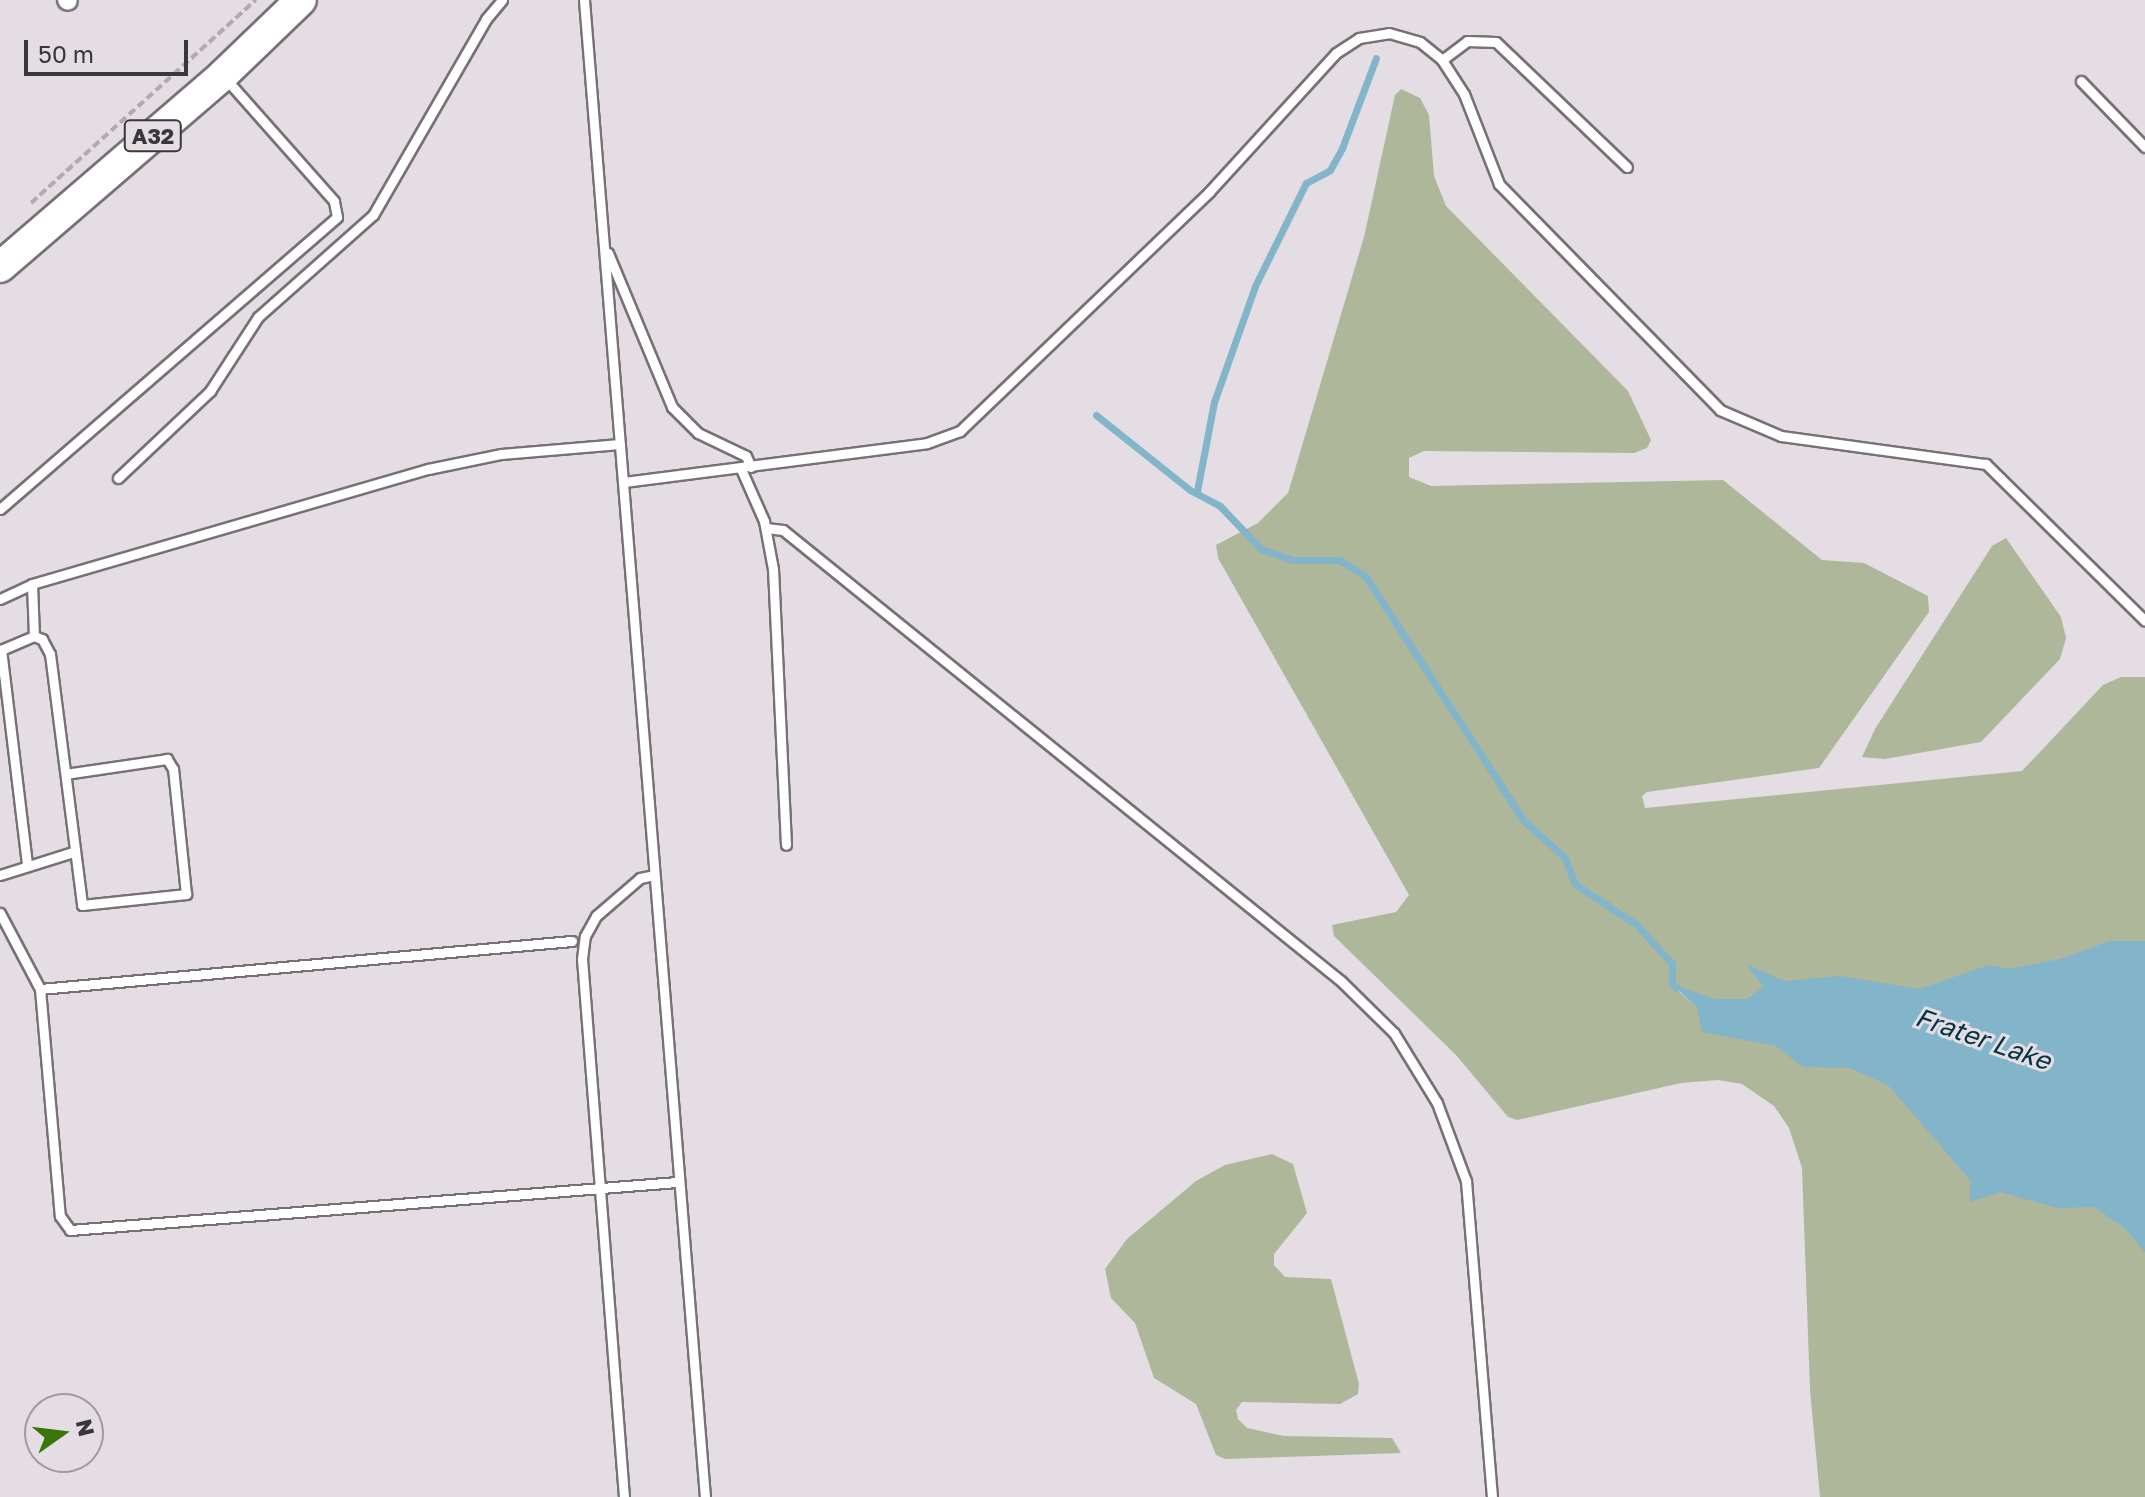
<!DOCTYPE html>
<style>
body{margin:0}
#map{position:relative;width:2145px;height:1497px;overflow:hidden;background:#e4dde4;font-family:"Golos Text",sans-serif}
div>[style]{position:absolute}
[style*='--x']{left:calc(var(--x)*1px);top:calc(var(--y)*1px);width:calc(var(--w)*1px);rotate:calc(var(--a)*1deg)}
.green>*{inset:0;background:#aeb79a}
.water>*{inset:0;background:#82b4ca}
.stream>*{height:7px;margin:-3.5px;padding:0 3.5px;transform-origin:3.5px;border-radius:3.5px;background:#82b4ca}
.path>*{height:4px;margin-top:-2px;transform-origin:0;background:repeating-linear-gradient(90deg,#b1abb1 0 8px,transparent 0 12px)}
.roads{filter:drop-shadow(2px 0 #777177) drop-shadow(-2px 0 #777177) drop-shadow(0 2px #777177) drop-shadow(0 -2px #777177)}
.lane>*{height:9px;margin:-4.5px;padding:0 4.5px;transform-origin:4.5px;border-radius:4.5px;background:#fff}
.street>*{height:18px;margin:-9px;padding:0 9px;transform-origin:9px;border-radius:9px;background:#fff}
.primary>*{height:30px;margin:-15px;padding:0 15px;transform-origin:15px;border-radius:15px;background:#fff}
span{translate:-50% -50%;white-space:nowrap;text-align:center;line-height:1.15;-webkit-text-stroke:6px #e4dde4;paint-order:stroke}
.shield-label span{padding:2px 6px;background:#e4dde4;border:2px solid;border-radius:6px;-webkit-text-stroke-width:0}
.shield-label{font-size:22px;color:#3a373a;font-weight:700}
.water-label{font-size:26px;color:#043343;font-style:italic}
.north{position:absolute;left:24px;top:1393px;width:80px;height:80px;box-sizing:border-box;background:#e4dde4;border:2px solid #a09ba0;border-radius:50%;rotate:76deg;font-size:22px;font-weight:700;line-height:32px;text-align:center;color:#3a373a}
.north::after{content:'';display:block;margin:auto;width:28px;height:36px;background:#3a750c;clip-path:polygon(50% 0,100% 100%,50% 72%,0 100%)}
.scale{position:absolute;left:24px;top:40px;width:164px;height:36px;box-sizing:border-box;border:4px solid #3a373a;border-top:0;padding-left:10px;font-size:24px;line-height:28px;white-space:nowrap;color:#3a373a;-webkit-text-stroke:6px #e4dde4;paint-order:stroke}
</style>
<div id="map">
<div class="green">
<i style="clip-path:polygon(1401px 89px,1420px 98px,1429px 115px,1434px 176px,1446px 206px,1628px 391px,1651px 440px,1647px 448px,1634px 453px,1424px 451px,1409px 458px,1409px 477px,1431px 486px,1723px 480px,1822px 560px,1864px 563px,1928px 596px,1929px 612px,1819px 768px,1647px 792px,1642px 796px,1645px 808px,2022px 771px,2103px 685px,2121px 677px,2145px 677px,2145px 1112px,1766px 1018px,1673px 986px,1697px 1008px,2145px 1135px,2145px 1497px,1820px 1497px,1810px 1390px,1802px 1168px,1789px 1128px,1774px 1106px,1742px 1084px,1718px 1080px,1681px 1083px,1517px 1120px,1508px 1117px,1456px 1055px,1334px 936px,1332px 925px,1396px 912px,1409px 895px,1218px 558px,1216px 545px,1258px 523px,1288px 493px,1364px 237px,1395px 95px)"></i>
<i style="clip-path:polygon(2006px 538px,2061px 617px,2066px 638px,2060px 659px,1981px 742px,1885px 759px,1862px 757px,1875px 729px,1992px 546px)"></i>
<i style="clip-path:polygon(1272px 1154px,1293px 1164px,1307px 1213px,1274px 1254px,1274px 1265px,1285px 1277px,1331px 1279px,1359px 1384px,1358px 1394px,1340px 1404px,1242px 1402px,1236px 1410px,1238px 1419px,1247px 1428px,1284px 1436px,1392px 1438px,1401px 1453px,1225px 1459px,1216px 1455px,1196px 1404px,1154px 1378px,1135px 1323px,1111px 1298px,1105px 1269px,1127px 1239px,1196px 1181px,1225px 1165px)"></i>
</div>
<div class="water">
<i style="clip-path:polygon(2109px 941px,2145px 941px,2145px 1253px,2126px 1229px,2094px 1207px,2057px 1208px,2001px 1192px,1970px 1202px,1970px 1180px,1888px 1085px,1850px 1068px,1803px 1067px,1776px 1046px,1702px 1032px,1697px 1008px,1672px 984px,1715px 999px,1747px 999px,1763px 987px,1746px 964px,1784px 981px,1840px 976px,1919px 989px,1989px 965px,2008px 969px,2061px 959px)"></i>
</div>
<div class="stream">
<i style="--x:1096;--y:415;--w:120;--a:38.6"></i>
<i style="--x:1190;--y:490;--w:34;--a:28"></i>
<i style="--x:1220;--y:506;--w:59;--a:46.4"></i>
<i style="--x:1261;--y:549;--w:34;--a:19"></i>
<i style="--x:1293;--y:560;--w:47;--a:0"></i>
<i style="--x:1340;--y:560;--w:31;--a:33"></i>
<i style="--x:1366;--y:577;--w:289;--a:57.1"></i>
<i style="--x:1523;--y:820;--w:57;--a:42.1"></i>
<i style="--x:1565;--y:858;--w:28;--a:69"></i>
<i style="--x:1575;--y:884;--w:74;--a:33.5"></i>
<i style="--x:1637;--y:925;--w:52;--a:48.1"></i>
<i style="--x:1672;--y:964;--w:20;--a:90"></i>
<i style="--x:1672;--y:984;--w:6;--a:39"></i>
<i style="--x:1197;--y:491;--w:91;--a:-79.2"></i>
<i style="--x:1214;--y:402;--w:123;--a:-70.5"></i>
<i style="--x:1255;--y:286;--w:115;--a:-63.7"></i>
<i style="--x:1306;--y:183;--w:27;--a:-28"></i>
<i style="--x:1330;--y:170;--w:25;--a:-61"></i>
<i style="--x:1342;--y:148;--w:96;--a:-69.3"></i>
</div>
<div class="path">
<i style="--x:31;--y:203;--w:303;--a:-42.1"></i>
</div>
<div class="roads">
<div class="lane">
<i style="--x:584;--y:0;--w:1502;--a:85.38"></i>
<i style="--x:1442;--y:60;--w:31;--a:-37"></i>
<i style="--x:1467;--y:41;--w:29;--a:2"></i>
<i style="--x:1496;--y:42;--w:181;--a:43.7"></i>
<i style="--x:2081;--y:81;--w:92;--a:45.9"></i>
<i style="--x:608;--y:253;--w:167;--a:67.4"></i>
<i style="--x:672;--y:407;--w:37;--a:45"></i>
<i style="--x:698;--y:433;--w:53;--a:25.6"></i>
<i style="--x:746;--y:456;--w:12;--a:66"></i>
<i style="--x:741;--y:469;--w:57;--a:66.1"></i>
<i style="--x:764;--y:521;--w:49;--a:79.4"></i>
<i style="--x:773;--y:569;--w:276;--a:87.3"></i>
<i style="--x:118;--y:478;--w:127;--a:-43.4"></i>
<i style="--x:210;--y:391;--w:88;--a:-57"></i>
<i style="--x:258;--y:317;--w:154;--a:-41.6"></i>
<i style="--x:373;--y:215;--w:226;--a:-60"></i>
<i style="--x:486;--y:19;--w:25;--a:-50"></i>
<i style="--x:624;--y:482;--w:305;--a:-7.3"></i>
<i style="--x:927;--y:443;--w:35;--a:-20"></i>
<i style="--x:960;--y:431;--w:345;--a:-43.8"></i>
<i style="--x:1209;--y:192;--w:188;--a:-47.6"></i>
<i style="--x:1336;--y:53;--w:27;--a:-33"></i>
<i style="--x:1359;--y:38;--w:30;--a:-9"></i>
<i style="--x:1389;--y:33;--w:32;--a:16"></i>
<i style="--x:1420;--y:42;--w:28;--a:39"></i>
<i style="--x:1442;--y:60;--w:40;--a:57.1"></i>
<i style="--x:1464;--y:94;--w:97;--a:68.7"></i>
<i style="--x:1499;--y:184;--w:316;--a:45.6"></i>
<i style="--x:1720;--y:410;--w:66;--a:23.1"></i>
<i style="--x:1781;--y:436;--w:207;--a:7.8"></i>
<i style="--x:1986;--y:464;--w:223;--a:44.6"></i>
<i style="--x:0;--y:509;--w:446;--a:-40.9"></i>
<i style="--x:337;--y:217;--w:16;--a:-101"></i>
<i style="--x:334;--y:201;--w:162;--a:-131.5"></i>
<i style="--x:766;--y:528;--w:17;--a:7"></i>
<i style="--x:783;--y:530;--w:717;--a:38.95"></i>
<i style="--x:1341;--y:981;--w:74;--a:44.5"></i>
<i style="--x:1394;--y:1033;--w:82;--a:58.4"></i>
<i style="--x:1437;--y:1103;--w:83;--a:69.6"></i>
<i style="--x:1466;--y:1181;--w:317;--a:85.3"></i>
<i style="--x:32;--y:584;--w:52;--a:87.8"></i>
<i style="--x:0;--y:599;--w:35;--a:-25"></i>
<i style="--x:32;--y:584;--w:412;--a:-16.2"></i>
<i style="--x:428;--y:469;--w:75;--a:-11.6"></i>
<i style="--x:501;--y:454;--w:119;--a:-4.8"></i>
<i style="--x:27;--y:864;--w:216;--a:-96.9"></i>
<i style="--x:1;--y:650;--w:36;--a:-23"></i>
<i style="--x:34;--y:636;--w:9;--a:21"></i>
<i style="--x:42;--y:639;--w:17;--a:62"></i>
<i style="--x:50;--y:654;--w:253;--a:82.7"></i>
<i style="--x:82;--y:905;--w:105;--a:-6"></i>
<i style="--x:186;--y:894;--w:126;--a:-95.9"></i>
<i style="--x:173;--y:769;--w:12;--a:-121"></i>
<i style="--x:167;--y:759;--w:102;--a:171.6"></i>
<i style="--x:0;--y:875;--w:77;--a:-17.5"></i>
<i style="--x:0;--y:913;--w:86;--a:62.2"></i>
<i style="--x:40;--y:989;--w:228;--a:85"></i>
<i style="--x:60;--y:1216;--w:17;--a:54"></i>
<i style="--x:70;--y:1230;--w:609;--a:-4.52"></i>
<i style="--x:40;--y:989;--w:534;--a:-5.16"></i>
<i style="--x:624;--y:1497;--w:540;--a:-94.46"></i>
<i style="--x:582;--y:959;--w:23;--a:-83"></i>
<i style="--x:585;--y:936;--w:23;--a:-61"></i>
<i style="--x:596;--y:916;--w:58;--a:-40.8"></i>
<i style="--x:640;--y:878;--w:14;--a:-12"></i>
</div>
<div class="street">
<i style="--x:67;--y:0;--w:1;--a:45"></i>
</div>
<div class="primary">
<i style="--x:0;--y:267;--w:294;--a:-40.7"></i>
<i style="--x:223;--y:75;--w:108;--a:-43.9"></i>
</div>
</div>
<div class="shield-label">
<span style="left:153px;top:136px">A32</span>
</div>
<div class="water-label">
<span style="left:1983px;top:1039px;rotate:19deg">Frater Lake</span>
</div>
<div class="north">N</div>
<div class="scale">50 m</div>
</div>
